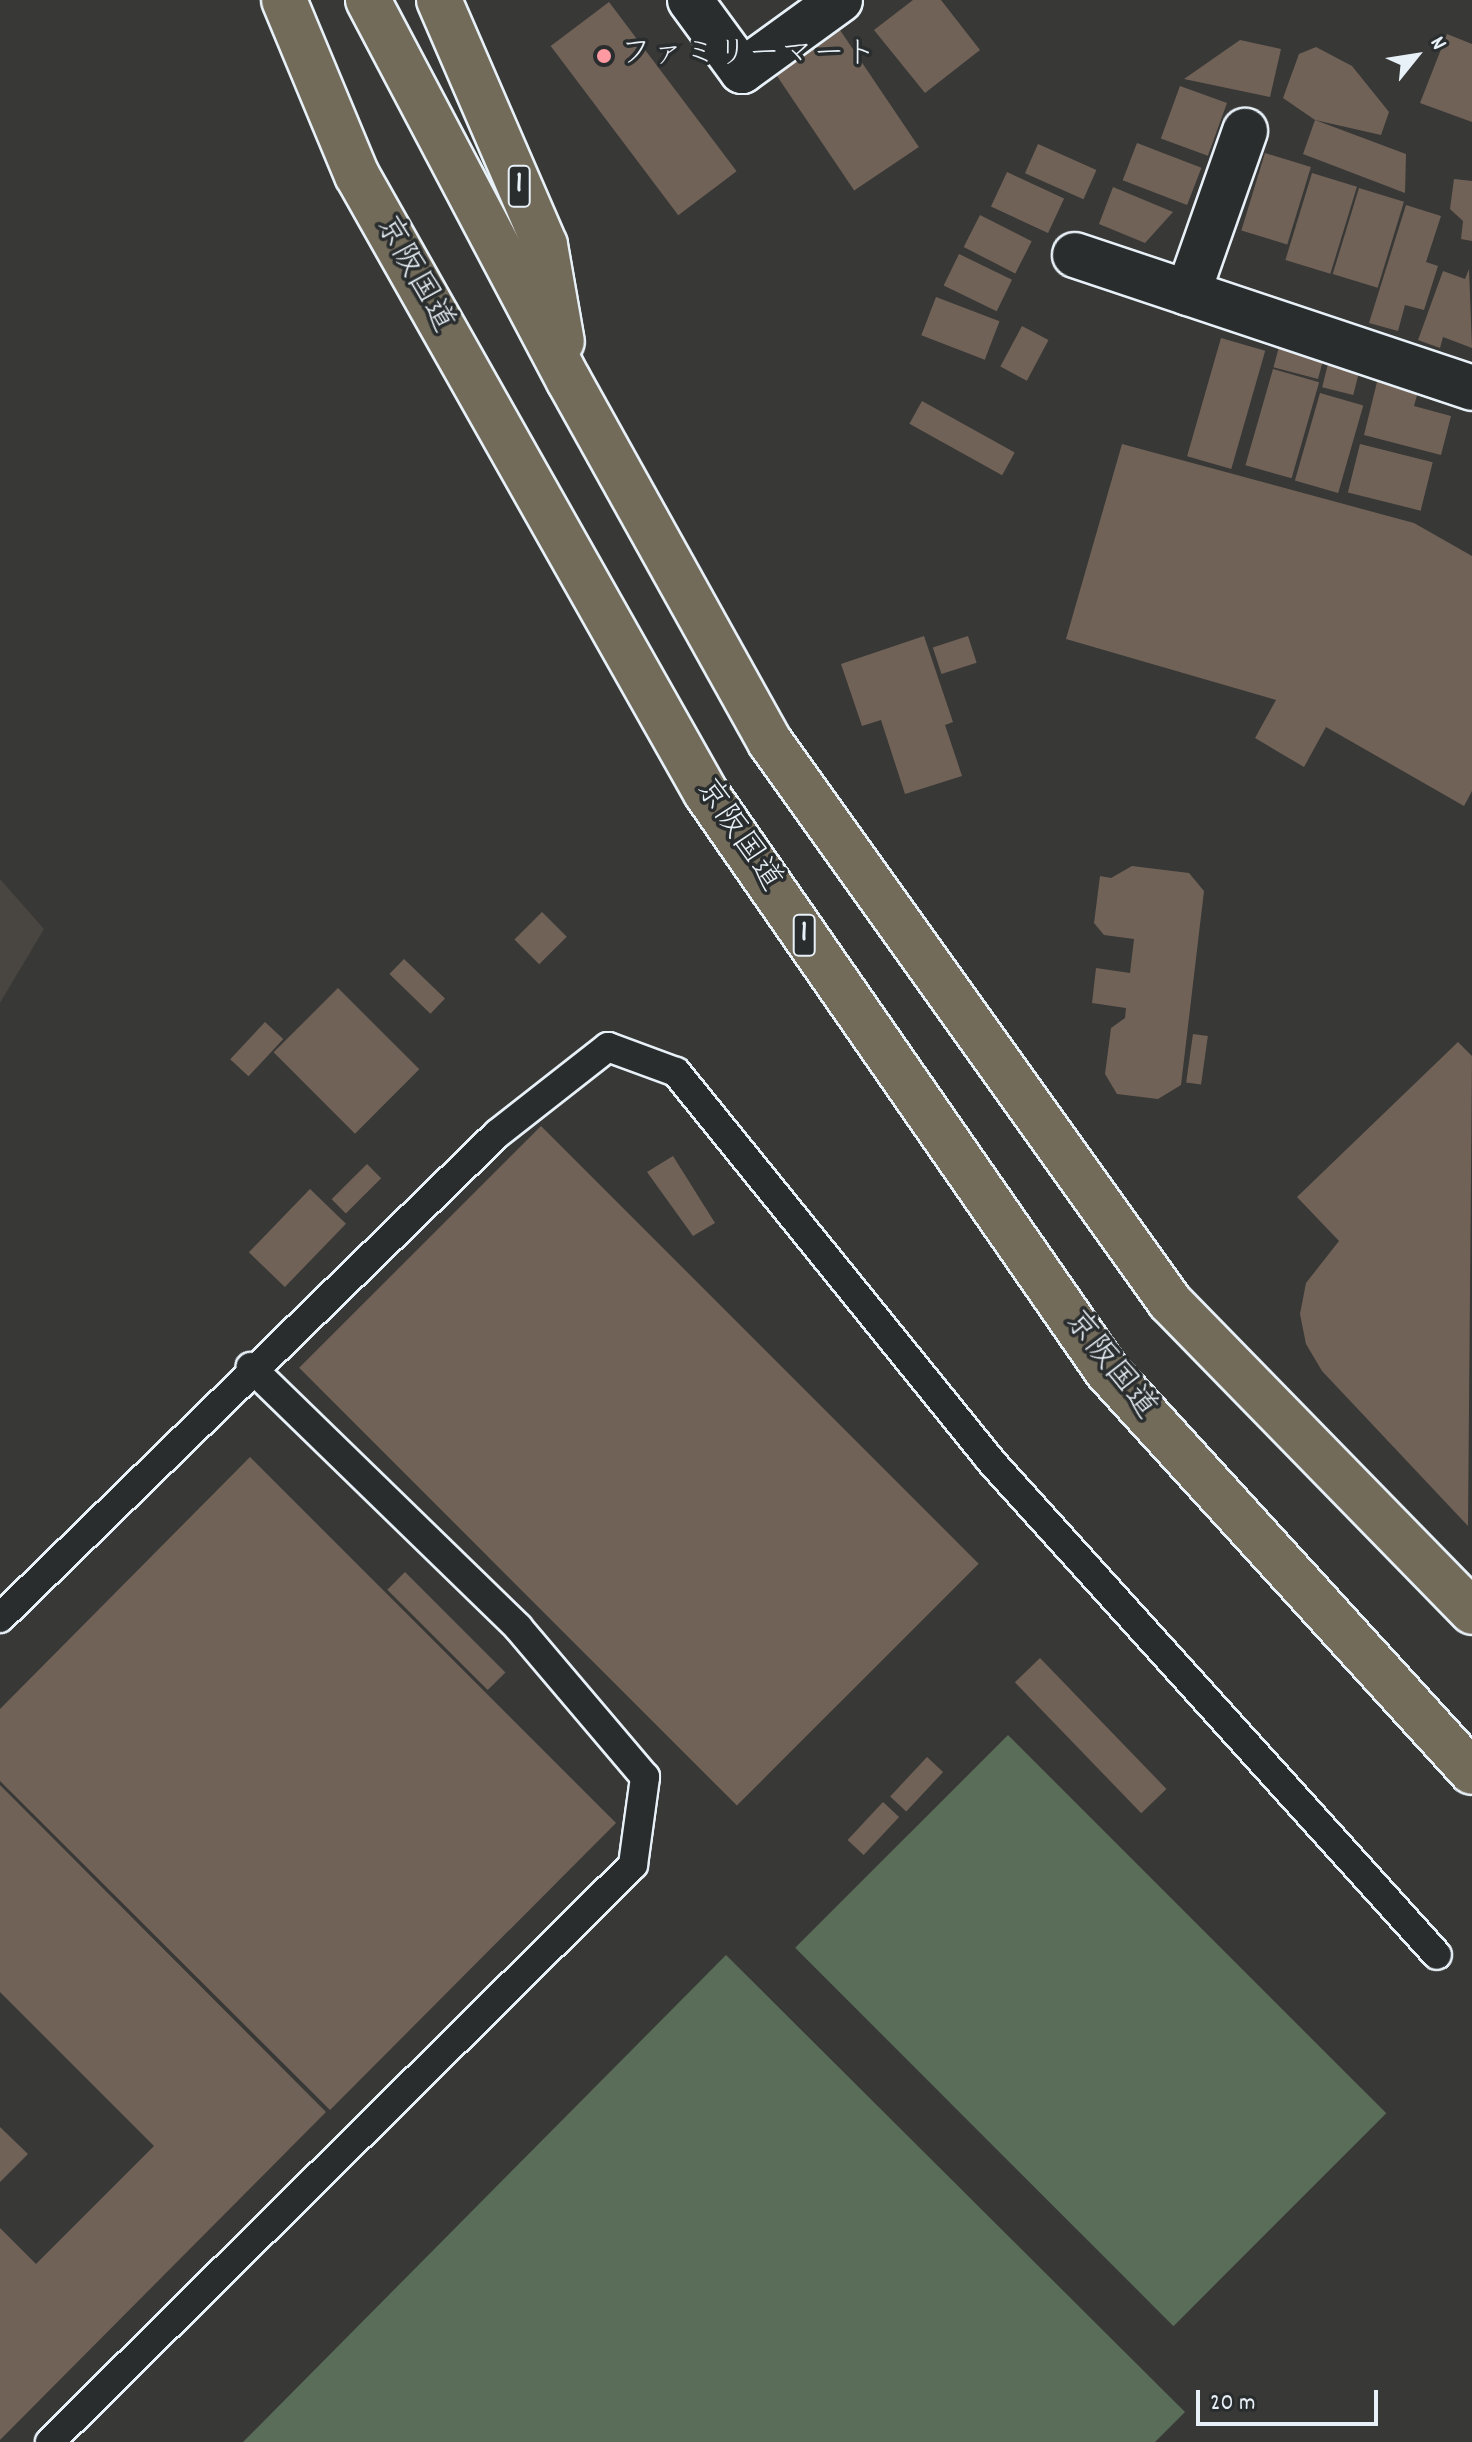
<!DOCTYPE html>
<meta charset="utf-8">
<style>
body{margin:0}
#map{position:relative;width:1472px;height:2442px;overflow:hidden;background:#383836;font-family:Dekko,"Klee One",sans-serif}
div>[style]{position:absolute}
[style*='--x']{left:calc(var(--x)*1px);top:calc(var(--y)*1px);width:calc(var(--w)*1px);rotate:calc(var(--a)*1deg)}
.built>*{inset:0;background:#494540}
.green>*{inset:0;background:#596d58;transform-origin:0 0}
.building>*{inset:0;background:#716258;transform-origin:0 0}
.roads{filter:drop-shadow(2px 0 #e8f1f8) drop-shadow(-2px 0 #e8f1f8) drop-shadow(0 2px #e8f1f8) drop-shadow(0 -2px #e8f1f8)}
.service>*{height:28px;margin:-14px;padding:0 14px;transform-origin:14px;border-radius:14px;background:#2a2d2e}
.minor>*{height:44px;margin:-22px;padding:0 22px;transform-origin:22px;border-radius:22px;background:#2a2d2e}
.trunk>*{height:44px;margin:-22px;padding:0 22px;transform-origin:22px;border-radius:22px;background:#736b5a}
.dots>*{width:22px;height:22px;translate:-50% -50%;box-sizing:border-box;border:4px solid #2a2d2e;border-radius:50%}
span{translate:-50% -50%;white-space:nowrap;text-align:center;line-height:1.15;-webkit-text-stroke:7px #2a2d2e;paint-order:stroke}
.shield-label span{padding:2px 6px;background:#2a2d2e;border:2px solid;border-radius:6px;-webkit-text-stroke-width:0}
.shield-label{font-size:30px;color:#e8f1f8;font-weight:700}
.poi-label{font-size:32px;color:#e8f1f8}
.left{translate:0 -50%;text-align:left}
.street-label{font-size:32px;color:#e8f1f8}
.north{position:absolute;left:1376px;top:16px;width:80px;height:80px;-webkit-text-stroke:6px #2a2d2e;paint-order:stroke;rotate:60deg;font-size:22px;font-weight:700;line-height:32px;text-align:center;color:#e8f1f8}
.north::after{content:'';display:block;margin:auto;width:28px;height:36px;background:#e8f1f8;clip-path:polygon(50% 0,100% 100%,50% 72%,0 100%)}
.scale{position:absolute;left:1196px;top:2390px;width:182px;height:36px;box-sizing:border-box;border:4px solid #e8f1f8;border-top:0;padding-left:10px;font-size:24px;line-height:28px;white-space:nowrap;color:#e8f1f8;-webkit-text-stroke:6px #2a2d2e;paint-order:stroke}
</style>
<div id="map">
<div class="built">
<i style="clip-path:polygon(0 879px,44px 929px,0 1003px)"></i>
</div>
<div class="green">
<i style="left:1008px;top:1735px;width:535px;height:301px;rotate:45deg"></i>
<i style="clip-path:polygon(726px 1955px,1185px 2412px,1155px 2442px,243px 2442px)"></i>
</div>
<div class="building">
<i style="clip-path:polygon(913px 0,941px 0,980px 50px,925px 93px,874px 30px)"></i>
<i style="left:609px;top:2px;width:212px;height:73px;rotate:53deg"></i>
<i style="left:840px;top:30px;width:141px;height:78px;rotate:56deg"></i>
<i style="clip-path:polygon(1447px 34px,1472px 44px,1472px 122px,1420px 103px)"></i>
<i style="clip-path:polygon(1240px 40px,1281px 49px,1270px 97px,1184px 79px)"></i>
<i style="clip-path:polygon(1316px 47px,1352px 66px,1389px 112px,1381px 135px,1315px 120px,1283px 98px,1299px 54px)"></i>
<i style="left:1180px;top:86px;width:50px;height:56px;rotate:20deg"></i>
<i style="clip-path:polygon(1315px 120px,1406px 154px,1405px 193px,1303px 154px)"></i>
<i style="left:1137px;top:143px;width:69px;height:40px;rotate:21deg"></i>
<i style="left:1038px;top:144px;width:64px;height:32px;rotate:24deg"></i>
<i style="left:1265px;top:153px;width:48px;height:81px;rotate:17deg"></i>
<i style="left:1007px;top:172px;width:63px;height:38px;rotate:25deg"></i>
<i style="left:1312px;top:173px;width:47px;height:91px;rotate:17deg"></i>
<i style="clip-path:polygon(1454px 179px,1472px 181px,1472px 241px,1461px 239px,1463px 221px,1450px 209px)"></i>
<i style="clip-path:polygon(1113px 187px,1173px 212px,1145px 243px,1099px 224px)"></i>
<i style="left:1359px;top:188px;width:47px;height:90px;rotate:17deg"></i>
<i style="clip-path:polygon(1406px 205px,1441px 216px,1426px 262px,1438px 266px,1424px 310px,1405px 305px,1398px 331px,1369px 323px)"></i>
<i style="left:980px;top:215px;width:58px;height:36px;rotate:27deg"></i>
<i style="left:959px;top:254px;width:59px;height:35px;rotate:26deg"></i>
<i style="clip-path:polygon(1469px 269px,1472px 348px,1443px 337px,1440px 348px,1418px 340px,1443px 271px,1465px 279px)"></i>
<i style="left:936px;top:297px;width:68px;height:41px;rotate:21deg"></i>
<i style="left:1022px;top:326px;width:30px;height:46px;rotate:28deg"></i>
<i style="left:1221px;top:338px;width:46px;height:123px;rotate:16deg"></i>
<i style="left:1280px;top:343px;width:46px;height:25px;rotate:15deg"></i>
<i style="left:1329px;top:360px;width:32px;height:28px;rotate:14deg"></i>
<i style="left:1273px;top:369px;width:48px;height:100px;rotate:16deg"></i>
<i style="clip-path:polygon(1378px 378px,1419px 388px,1414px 406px,1451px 416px,1441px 455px,1364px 435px)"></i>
<i style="left:1320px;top:393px;width:45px;height:91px;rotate:16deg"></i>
<i style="left:922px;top:401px;width:106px;height:26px;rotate:29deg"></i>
<i style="clip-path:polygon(1122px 444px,1414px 523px,1472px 556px,1472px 791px,1464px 806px,1326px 727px,1304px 767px,1255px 738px,1276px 700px,1066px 639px)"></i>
<i style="left:1360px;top:444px;width:75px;height:50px;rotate:14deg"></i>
<i style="clip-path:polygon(924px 636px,953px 722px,945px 725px,962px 776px,905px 794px,881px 720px,862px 726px,841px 664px)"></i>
<i style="left:968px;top:636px;width:28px;height:37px;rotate:72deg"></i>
<i style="clip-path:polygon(1132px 866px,1189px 873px,1204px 891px,1181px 1085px,1158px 1099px,1117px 1094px,1105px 1074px,1111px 1028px,1125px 1018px,1126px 1008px,1092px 1003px,1096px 968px,1130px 973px,1134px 939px,1104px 935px,1094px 923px,1100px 876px,1111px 878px)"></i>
<i style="left:542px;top:912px;width:35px;height:39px;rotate:45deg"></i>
<i style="left:404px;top:959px;width:57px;height:21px;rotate:44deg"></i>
<i style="left:338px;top:988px;width:115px;height:91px;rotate:45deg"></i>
<i style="left:265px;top:1022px;width:25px;height:51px;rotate:43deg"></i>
<i style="left:1193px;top:1034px;width:15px;height:49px;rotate:8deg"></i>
<i style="clip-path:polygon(1458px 1042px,1472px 1056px,1468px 1526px,1322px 1371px,1306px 1344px,1300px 1314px,1306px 1283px,1339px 1241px,1297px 1197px)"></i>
<i style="left:541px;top:1126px;width:619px;height:342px;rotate:45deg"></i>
<i style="clip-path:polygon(673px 1156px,715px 1223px,693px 1236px,647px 1172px)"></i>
<i style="left:367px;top:1164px;width:20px;height:50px;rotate:45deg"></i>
<i style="left:310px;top:1189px;width:50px;height:88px;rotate:44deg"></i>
<i style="clip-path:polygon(250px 1457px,616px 1823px,330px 2110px,0 1781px,0 1709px)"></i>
<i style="left:405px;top:1572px;width:142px;height:25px;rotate:45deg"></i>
<i style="left:1040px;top:1658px;width:182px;height:35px;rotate:46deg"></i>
<i style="left:927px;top:1757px;width:22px;height:54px;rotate:43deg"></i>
<i style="clip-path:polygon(0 1785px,326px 2112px,0 2440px,0 2228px,36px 2264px,154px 2146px,0 1992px)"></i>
<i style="left:883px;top:1802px;width:22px;height:52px;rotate:43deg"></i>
<i style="clip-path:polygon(0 2127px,28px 2154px,0 2182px)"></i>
</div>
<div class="roads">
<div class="service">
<i style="--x:0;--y:1618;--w:694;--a:-44.24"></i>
<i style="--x:497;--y:1134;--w:141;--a:-38.1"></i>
<i style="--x:608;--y:1047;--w:72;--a:20.2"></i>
<i style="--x:676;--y:1072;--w:498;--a:51"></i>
<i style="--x:989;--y:1459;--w:668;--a:47.91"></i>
<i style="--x:50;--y:2442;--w:820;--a:-44.7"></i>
<i style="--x:633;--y:1865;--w:89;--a:-82.2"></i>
<i style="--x:645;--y:1777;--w:197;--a:-130.3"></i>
<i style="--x:518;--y:1627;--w:373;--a:-135.8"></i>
</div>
<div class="minor">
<i style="--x:690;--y:0;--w:88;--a:53.8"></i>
<i style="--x:742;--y:71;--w:121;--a:-35.9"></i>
<i style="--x:1075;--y:255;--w:419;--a:18.5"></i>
<i style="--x:1188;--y:293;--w:172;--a:-70.6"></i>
</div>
<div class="trunk">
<i style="--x:284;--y:0;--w:190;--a:67.4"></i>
<i style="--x:357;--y:175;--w:710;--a:60.55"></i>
<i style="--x:706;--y:793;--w:703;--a:55.25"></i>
<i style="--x:1107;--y:1371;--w:542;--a:47.69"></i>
<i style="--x:368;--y:0;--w:431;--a:62.2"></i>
<i style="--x:569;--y:381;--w:413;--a:60.9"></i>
<i style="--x:770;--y:742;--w:688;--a:54.46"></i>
<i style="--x:1170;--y:1302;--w:433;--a:45.7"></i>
<i style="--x:439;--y:0;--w:267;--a:66.6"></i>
<i style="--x:545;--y:245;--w:98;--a:80.1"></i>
</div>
</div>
<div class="dots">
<i style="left:604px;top:56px;background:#ff9aa2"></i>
</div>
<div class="shield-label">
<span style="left:519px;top:186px">1</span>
<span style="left:804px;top:935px">1</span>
</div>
<div class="poi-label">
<span class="left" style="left:620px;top:56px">ファミリーマート</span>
</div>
<div class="street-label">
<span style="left:413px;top:275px;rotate:61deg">京阪国道</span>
<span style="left:737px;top:836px;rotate:56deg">京阪国道</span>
<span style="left:1109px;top:1366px;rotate:52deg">京阪国道</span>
</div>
<div class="north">N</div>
<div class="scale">20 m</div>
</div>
